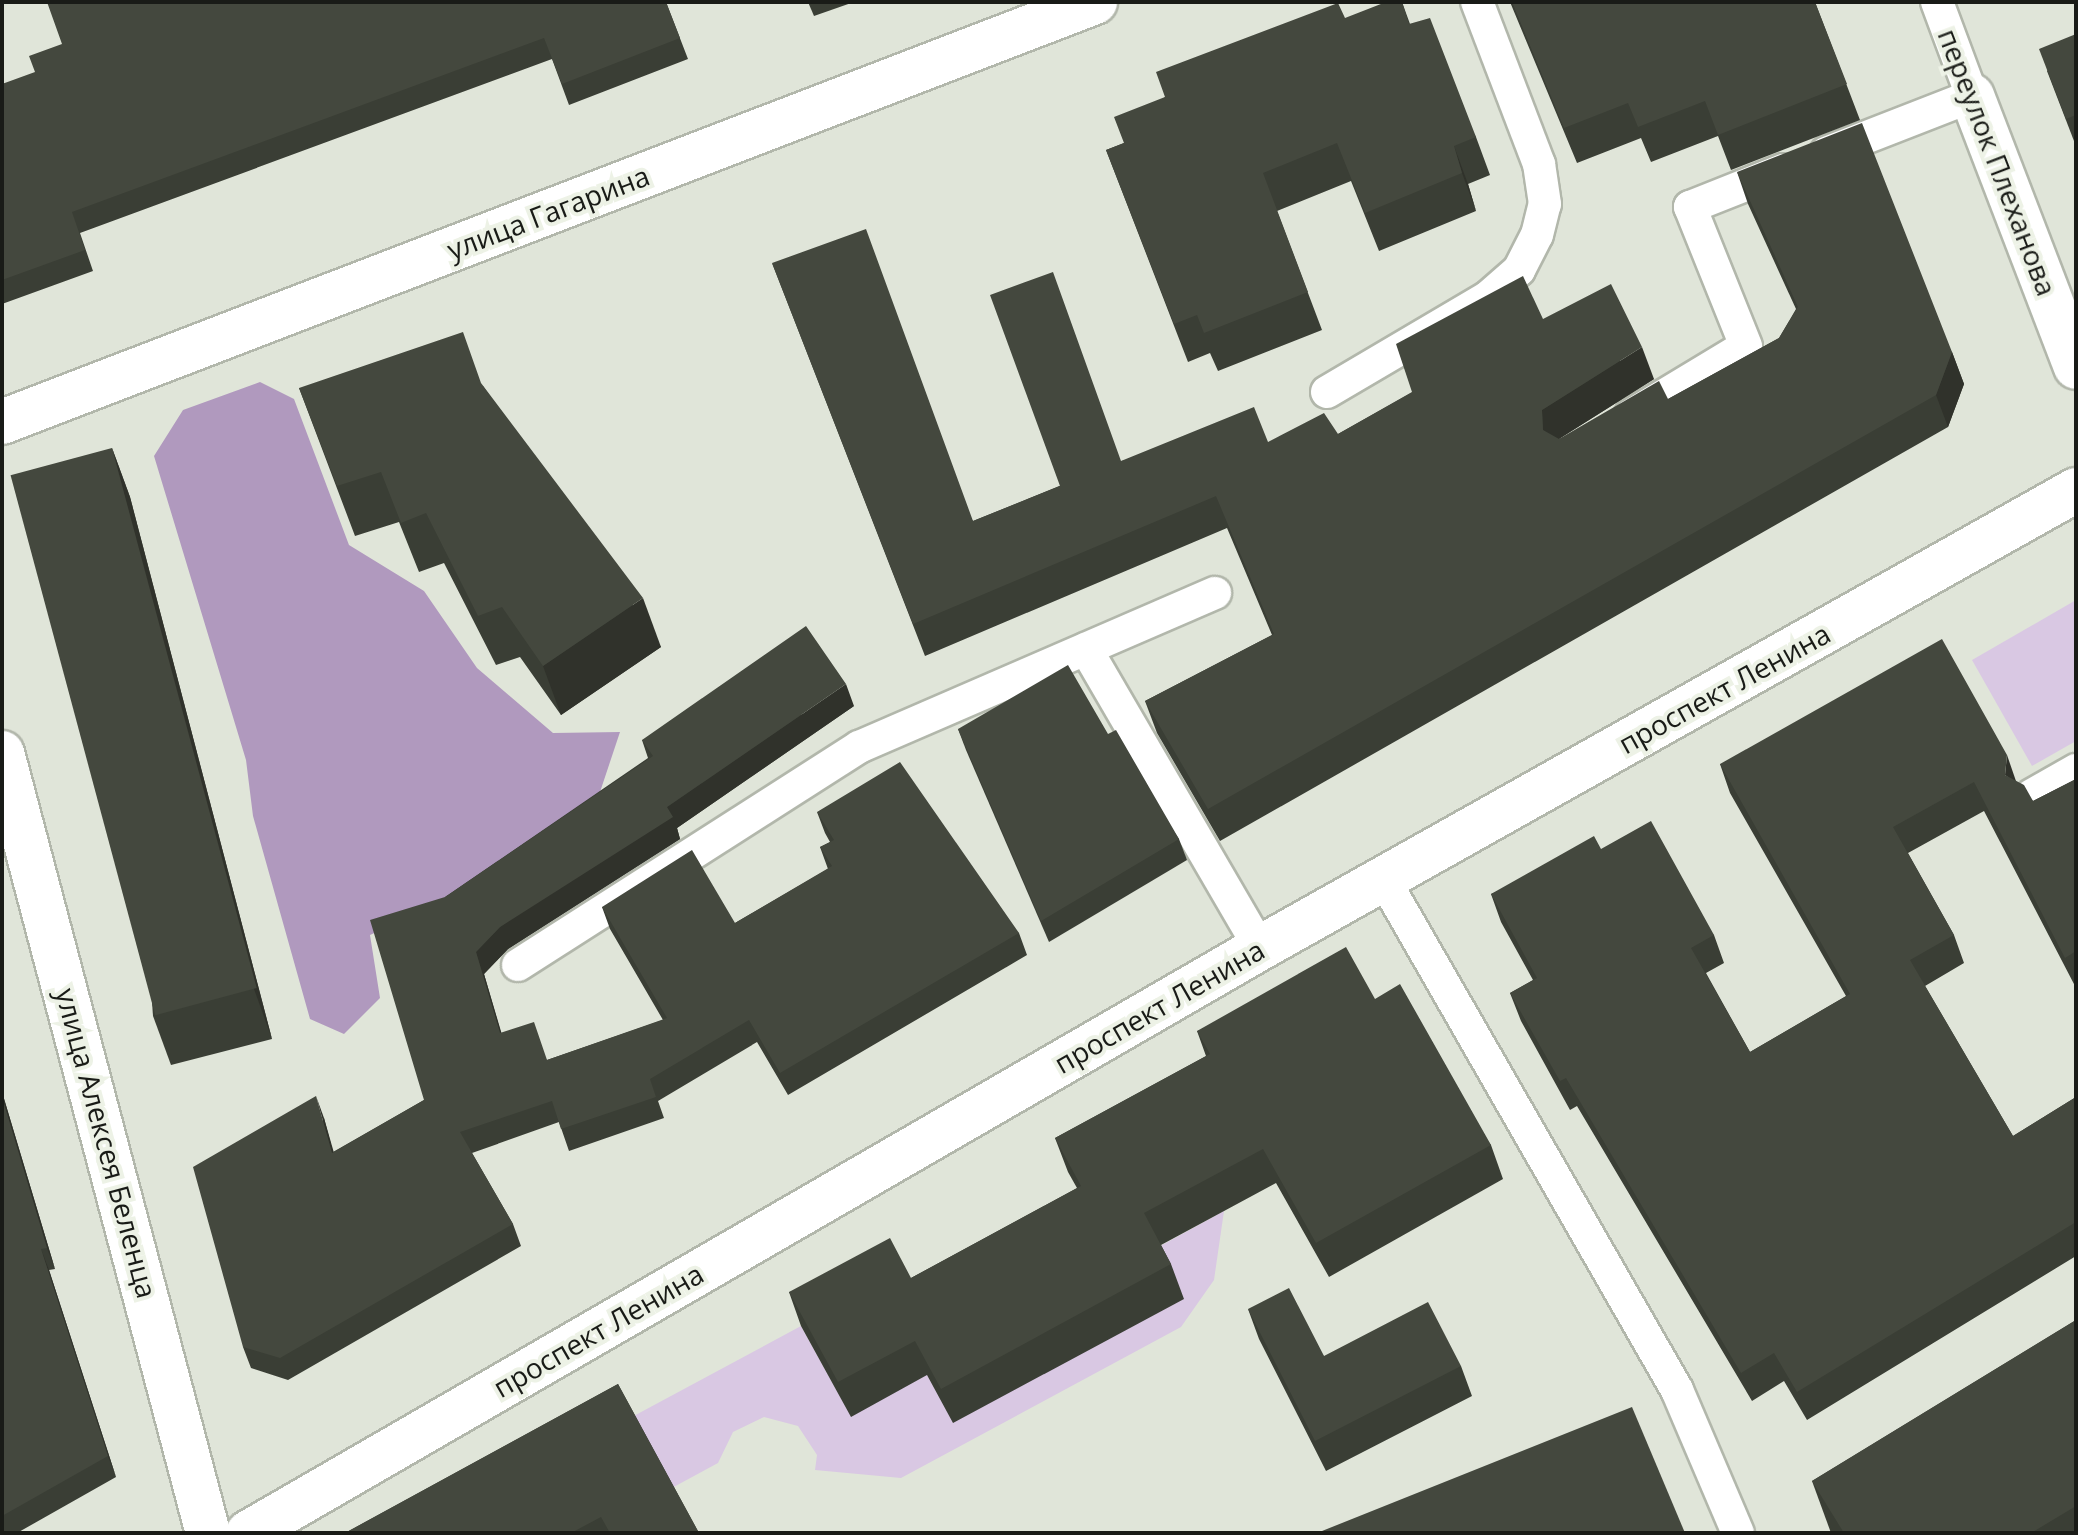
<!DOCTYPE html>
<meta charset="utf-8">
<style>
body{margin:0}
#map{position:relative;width:2078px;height:1535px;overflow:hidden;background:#e0e5d9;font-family:"Open Sans",sans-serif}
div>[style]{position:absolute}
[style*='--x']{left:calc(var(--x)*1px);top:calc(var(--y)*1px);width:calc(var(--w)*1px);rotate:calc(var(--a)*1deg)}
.green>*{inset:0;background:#d9c8e3}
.forest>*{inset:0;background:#b099be}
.roads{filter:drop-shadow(2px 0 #b2b7ab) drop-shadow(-2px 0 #b2b7ab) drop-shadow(0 2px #b2b7ab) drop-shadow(0 -2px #b2b7ab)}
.lane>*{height:32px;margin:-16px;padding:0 16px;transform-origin:16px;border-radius:16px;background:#fff}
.street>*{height:44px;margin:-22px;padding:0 22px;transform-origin:22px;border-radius:22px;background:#fff}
.secondary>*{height:44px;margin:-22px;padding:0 22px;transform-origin:22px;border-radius:22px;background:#fff}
.primary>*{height:44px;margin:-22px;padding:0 22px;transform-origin:22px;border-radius:22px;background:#fff}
.wall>*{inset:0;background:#3a3e35}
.shaded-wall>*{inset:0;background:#30322b}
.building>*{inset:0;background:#44483e;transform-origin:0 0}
span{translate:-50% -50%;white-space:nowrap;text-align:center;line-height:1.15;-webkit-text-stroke:8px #edf2e6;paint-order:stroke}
.street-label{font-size:28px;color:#191b17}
.frame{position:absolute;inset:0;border:4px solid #191b17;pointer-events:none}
</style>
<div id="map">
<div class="green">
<i style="clip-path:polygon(2076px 600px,2076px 741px,2032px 766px,1972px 660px)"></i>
<i style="clip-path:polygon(1224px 1211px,1214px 1280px,1181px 1327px,901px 1478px,815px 1470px,817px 1455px,798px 1426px,764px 1417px,733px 1432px,718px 1463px,670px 1489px,630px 1418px,801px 1326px,851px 1416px)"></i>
</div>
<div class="forest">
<i style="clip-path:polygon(260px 382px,294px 399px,349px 545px,424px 591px,477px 668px,553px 733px,620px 732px,594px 810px,454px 897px,370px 935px,380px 998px,344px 1034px,310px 1019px,253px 816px,246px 760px,154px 456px,183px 410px)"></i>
</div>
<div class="roads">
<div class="lane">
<i style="--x:1826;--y:153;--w:157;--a:-21.3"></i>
<i style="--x:1972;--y:96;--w:100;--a:-110.4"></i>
<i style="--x:1327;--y:392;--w:187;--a:-30.5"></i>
<i style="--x:1488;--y:297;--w:41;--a:-41.1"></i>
<i style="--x:1519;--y:270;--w:39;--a:-63"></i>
<i style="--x:1537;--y:235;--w:32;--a:-76"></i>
<i style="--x:1545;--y:204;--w:40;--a:-98.5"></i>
<i style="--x:1539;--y:164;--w:173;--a:-110.9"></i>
<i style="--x:1630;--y:416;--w:135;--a:-31.1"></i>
<i style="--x:1746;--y:346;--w:150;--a:-111.9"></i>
<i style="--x:1690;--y:207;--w:100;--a:-21.7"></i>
<i style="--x:1086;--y:649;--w:346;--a:59.8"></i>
<i style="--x:2032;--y:795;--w:51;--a:-29.6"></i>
<i style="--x:1383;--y:878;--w:590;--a:60.13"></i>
<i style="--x:1677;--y:1390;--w:155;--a:66.9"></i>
<i style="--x:518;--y:965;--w:405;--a:-32.6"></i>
<i style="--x:859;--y:747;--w:388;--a:-23.4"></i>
</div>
<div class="street">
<i style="--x:1972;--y:96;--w:290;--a:69"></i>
</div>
<div class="secondary">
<i style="--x:2;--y:422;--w:1171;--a:-21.02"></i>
<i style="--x:2;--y:753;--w:807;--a:75.21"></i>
</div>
<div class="primary">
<i style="--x:248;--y:1533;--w:1169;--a:-30.03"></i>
<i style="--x:1260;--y:948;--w:936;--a:-29.3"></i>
</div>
</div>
<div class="wall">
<i style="clip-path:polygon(666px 2px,688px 59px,569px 105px,552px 59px,80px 233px,93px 271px,2px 304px,2px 84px)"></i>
<i style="clip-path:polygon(808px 2px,854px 2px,814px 16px)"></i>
<i style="clip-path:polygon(1402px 2px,1410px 24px,1476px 137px,1490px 175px,1468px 184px,1476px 211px,1379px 251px,1351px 181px,1277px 211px,1322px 330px,1218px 371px,1210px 353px,1188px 362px,1106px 150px,1124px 143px,1165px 97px)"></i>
<i style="clip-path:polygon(1510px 2px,1815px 2px,1860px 120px,1731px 170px,1718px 136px,1651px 162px,1641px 138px,1577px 163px)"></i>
<i style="clip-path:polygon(2076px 34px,2076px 141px,2074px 141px,2047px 71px)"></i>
<i style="clip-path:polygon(1737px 172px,1952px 352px,1964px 384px,1948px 427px,1220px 841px,1157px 733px,1145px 701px,1272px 635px,1227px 528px,925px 656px,772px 263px,973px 521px,1121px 461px,1338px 434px,1543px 319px,1654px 379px,1559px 439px,1668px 399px,1779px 338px,1796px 309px,1748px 204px)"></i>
<i style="clip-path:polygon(483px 386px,661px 647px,561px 715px,520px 657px,496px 665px,444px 563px,419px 572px,399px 522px,355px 536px,299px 388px)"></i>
<i style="clip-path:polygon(112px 448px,130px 497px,272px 1039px,171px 1065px,153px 1016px)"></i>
<i style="clip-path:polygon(854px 706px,677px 828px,680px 839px,508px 949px,484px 974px,501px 1033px,547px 1060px,663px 1020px,610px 929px,602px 907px,735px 923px,828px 869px,820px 847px,830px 842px,825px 833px,817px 812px,1019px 933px,1027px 955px,788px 1095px,757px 1042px,658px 1101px,664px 1118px,569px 1151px,559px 1122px,472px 1153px,513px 1224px,521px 1246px,288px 1380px,251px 1368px,243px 1347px,324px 1118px,333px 1152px,424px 1100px,445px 897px,648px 758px,642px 740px)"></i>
<i style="clip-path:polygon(958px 729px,1108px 734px,1179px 839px,1187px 860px,1049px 942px,966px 750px)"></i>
<i style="clip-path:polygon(1720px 764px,2016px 782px,2033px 801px,2076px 779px,2076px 985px,2075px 986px,1984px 811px,1908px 853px,1954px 935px,1964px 963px,1925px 986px,2013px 1136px,2076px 1097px,2076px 1256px,1807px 1420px,1784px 1381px,1752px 1401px,1577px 1106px,1570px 1110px,1521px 1021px,1510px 993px,1533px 980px,1501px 922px,1491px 894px,1601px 849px,1714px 935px,1724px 963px,1706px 973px,1750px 1052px,1846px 996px,1730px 793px)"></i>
<i style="clip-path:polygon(1375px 999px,1491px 1145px,1503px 1179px,1329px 1277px,1276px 1183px,1161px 1245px,1171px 1264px,1184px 1299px,953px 1423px,927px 1375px,851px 1417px,801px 1326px,789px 1292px,911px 1278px,1077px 1188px,1068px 1172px,1055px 1138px,1206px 1056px,1197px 1031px)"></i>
<i style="clip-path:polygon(2px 1092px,55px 1269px,49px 1270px,116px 1477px,17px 1533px,2px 1533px)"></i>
<i style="clip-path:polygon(1248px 1309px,1324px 1356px,1461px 1366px,1472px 1396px,1326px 1471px,1259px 1339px)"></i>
<i style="clip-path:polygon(2076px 1320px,2076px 1533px,1831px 1533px,1812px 1481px)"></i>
<i style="clip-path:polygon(618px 1384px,699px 1533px,345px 1533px)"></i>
</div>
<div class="shaded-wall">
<i style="clip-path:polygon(1454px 146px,1468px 184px,1476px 211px,1462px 173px)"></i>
<i style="clip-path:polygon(1642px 347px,1654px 379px,1554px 442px,1543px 430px,1542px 410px)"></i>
<i style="clip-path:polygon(1952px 352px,1964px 384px,1948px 427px,1936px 395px)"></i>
<i style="clip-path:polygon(112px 448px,130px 497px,272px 1039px,254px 989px)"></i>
<i style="clip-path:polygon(643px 598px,661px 647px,561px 715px,543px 666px)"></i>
<i style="clip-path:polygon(846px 684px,854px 706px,677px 828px,680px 839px,508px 949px,484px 974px,508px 1055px,500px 1033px,476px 952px,500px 927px,667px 807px)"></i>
<i style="clip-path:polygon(2007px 755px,2017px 784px,2005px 775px)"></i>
<i style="clip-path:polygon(2px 1092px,55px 1269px,47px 1248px,2px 1097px)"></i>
<i style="clip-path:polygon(316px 1096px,324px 1118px,340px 1174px,332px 1153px)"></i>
<i style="clip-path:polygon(41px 1249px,49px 1270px,116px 1477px,108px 1456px)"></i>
</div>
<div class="building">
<i style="clip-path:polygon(47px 2px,666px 2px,680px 38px,562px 84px,544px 38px,72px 212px,85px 250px,2px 280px,2px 84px,35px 72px,29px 56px,62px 44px)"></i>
<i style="clip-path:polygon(1386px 2px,1402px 2px,1409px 24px,1430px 18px,1476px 137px,1454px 146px,1462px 173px,1365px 213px,1337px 143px,1263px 173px,1308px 292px,1204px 333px,1197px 315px,1174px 324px,1106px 150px,1124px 143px,1114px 117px,1165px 97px,1156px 72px,1338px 3px,1345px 18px)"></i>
<i style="clip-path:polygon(1512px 2px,1815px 2px,1847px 84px,1718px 135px,1705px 101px,1638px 127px,1628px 103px,1564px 128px)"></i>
<i style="clip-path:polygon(2076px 34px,2076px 115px,2066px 119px,2039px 49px)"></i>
<i style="clip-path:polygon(1862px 123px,1952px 352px,1936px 395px,1208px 809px,1145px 701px,1274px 634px,1216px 496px,913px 624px,772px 263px,866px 229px,973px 521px,1060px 486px,990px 295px,1053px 272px,1121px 461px,1254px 407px,1268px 442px,1324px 413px,1338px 434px,1412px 392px,1396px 344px,1523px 276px,1543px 319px,1611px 284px,1642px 347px,1542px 410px,1543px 430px,1559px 439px,1659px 381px,1668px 399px,1779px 338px,1798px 307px,1737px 172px)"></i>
<i style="clip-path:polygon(463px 332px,481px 383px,643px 598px,543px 666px,502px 607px,478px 616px,426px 513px,401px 523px,381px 472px,337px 486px,299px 388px)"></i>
<i style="left:112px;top:448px;width:559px;height:105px;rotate:75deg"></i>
<i style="clip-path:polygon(806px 626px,846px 684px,667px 807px,673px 817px,500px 927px,476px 952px,500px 1033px,534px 1022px,547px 1060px,667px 1018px,602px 907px,692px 850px,735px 923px,832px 866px,820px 847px,834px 840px,817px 812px,900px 762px,1019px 933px,780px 1073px,749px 1020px,650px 1079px,656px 1097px,561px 1129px,552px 1101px,460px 1132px,513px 1224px,280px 1358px,243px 1347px,193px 1167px,316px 1096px,332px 1153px,424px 1100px,370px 920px,445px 897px,653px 756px,642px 740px)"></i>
<i style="clip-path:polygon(1942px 639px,2007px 755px,2005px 775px,2024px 785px,2033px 801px,2076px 779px,2076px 951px,2065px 958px,1974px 782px,1893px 827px,1954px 935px,1910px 960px,2013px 1136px,2076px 1097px,2076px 1222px,1797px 1392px,1774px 1353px,1741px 1373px,1566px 1078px,1560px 1081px,1510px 993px,1537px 978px,1491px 894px,1594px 836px,1601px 849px,1651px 821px,1714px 935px,1691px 948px,1750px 1052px,1850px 994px,1720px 764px)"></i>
<i style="clip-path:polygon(1068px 665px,1108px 734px,1116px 730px,1179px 839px,1041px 921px,958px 729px)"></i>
<i style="clip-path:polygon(1346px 947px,1375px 999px,1400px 984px,1491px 1145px,1316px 1243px,1263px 1149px,1144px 1213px,1171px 1264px,941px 1389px,915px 1341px,838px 1382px,789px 1292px,890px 1238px,911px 1278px,1081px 1186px,1055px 1138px,1210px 1054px,1197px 1031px)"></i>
<i style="clip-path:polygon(2px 1097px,47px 1248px,41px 1249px,108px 1456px,2px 1516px)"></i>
<i style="clip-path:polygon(1289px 1288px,1324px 1356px,1428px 1302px,1461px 1366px,1315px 1441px,1248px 1309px)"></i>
<i style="clip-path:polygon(2076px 1320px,2076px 1506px,2031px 1533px,1844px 1533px,1812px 1481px)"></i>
<i style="clip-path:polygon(618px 1384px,699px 1533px,610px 1533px,601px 1517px,571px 1533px,345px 1533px)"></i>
<i style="clip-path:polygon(1632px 1407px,1685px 1533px,1317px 1533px)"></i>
</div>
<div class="street-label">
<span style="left:1998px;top:162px;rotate:69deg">переулок Плеханова</span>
<span style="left:548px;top:212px;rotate:-21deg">улица Гагарина</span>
<span style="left:1724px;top:688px;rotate:-29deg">проспект Ленина</span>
<span style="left:1159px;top:1006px;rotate:-30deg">проспект Ленина</span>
<span style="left:107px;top:1143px;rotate:75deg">улица Алексея Беленца</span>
<span style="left:598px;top:1330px;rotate:-30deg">проспект Ленина</span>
</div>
<div class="frame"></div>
</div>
